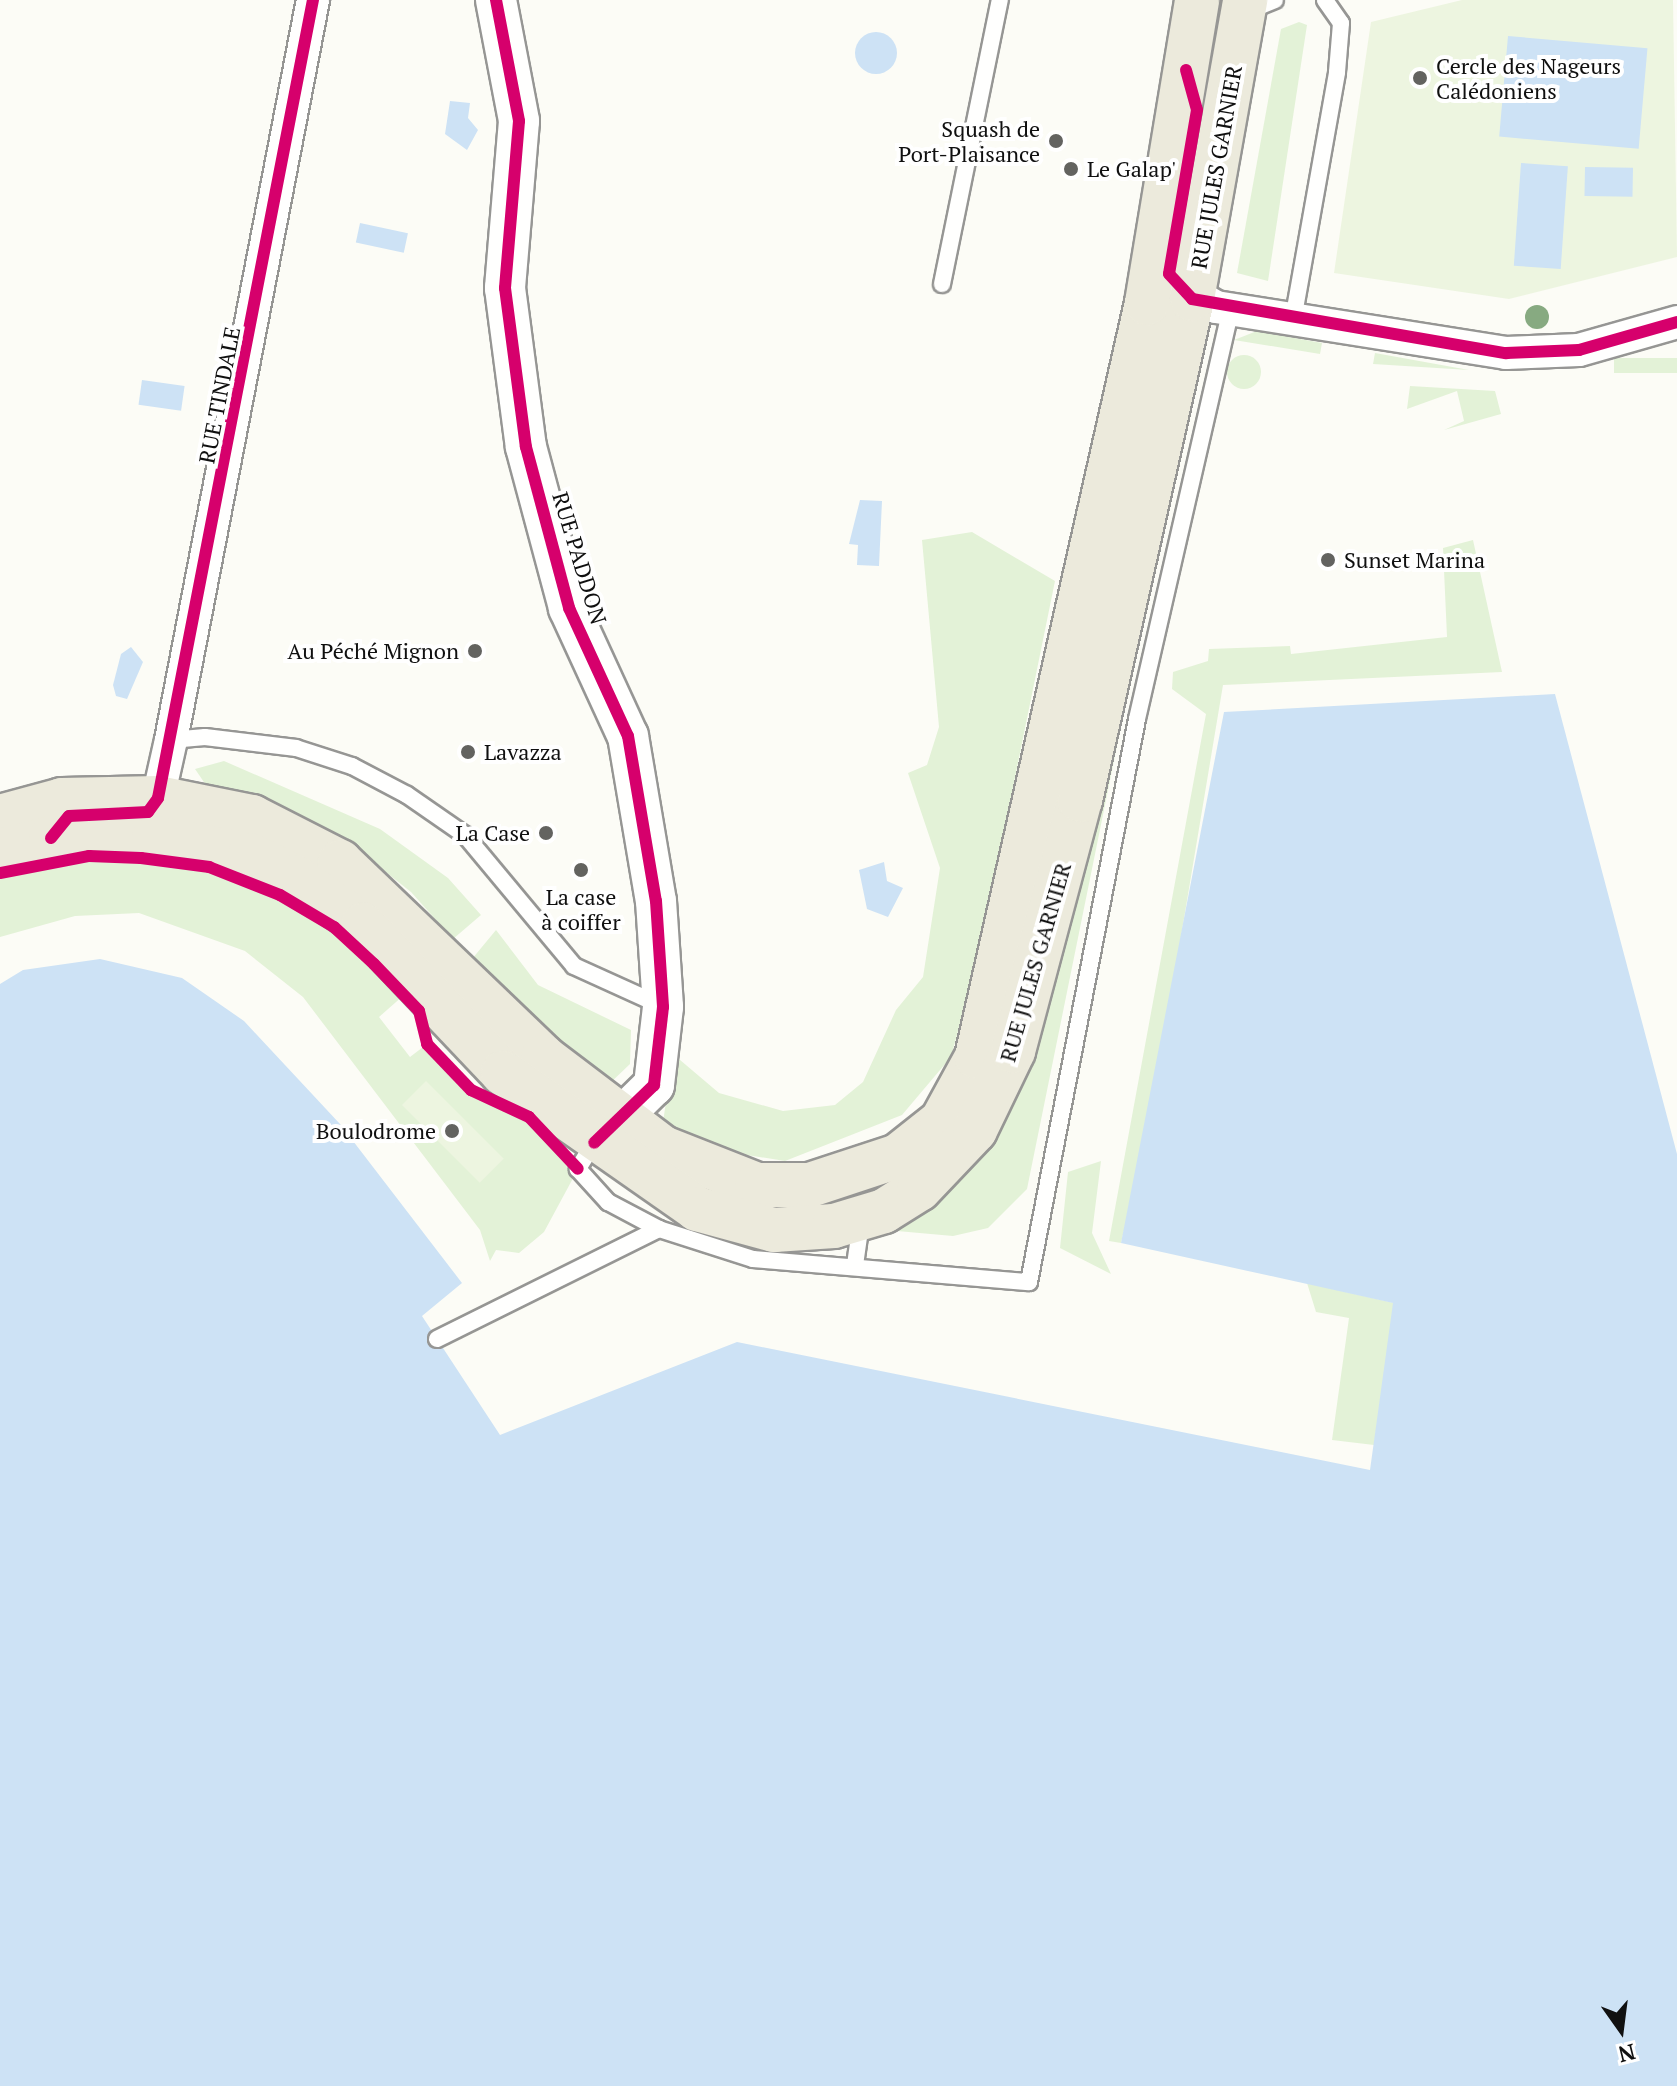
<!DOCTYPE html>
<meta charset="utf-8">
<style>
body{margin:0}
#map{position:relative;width:1677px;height:2086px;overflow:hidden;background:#fcfcf6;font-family:"PT Serif",serif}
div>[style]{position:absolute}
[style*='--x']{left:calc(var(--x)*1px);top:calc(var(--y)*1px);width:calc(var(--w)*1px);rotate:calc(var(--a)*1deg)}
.green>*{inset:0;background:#e3f2d7;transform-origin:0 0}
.round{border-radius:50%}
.pitch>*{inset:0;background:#edf5e0;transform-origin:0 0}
.water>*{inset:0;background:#cde2f5;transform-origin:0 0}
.roads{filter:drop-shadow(2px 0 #969694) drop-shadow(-2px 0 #969694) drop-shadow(0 2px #969694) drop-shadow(0 -2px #969694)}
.service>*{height:16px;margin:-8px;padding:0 8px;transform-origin:8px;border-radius:8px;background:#fffffe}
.minor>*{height:32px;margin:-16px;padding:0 16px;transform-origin:16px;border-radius:16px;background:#fffffe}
.tertiary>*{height:40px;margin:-20px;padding:0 20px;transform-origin:20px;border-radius:20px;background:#fffffe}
.primary>*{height:44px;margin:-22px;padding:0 22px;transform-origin:22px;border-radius:22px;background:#eceadc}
.cycleway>*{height:12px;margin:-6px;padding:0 6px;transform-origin:6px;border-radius:6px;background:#d6006c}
.trees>*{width:24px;height:24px;margin:-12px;border-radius:50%;background:#87aa81}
.dots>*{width:22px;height:22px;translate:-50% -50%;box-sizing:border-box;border:4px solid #fff;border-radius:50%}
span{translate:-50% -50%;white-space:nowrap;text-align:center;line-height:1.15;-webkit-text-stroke:8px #fff;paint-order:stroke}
.poi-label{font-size:22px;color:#101010}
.left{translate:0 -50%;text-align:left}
.right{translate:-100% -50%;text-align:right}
.street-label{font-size:22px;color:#101010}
.north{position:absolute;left:1581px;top:1990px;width:80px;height:80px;-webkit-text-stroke:6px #fff;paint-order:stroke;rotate:166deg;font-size:22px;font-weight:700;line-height:32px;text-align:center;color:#101010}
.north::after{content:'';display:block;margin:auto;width:28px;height:36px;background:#101010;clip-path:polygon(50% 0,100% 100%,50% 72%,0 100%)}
</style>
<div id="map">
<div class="green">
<i style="clip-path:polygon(1299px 22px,1307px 25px,1268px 281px,1237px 273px,1281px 29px)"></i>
<i style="clip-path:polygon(1257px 331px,1322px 343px,1320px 354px,1234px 340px)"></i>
<i style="clip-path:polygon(1198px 347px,1027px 1189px,988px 1228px,953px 1236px,886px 1230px,979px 1160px,1019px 1080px)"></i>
<i style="clip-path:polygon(1375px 353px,1469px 370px,1373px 364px)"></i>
<i class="round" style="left:1227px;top:355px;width:34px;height:34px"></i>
<i style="left:1677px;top:358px;width:15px;height:63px;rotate:90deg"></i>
<i style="clip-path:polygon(1410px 386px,1495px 391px,1501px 414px,1444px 430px,1464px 421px,1457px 391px,1407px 409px)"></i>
<i style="clip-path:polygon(972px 532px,1055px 581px,980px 949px,951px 1057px,902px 1115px,785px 1161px,690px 1146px,662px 1129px,673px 1054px,719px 1093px,783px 1111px,835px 1105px,863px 1082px,896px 1010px,923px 977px,940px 868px,908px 773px,927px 765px,939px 727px,922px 540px)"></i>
<i style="clip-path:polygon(1473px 540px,1502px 672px,1223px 685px,1151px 1116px,1121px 1243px,1109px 1241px,1206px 714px,1172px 689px,1173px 672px,1208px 661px,1209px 649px,1290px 646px,1291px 654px,1447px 637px,1443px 548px)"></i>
<i style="clip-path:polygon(224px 761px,380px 829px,448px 878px,481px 915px,453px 939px,411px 892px,349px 843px,208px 788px,195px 769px)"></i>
<i style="clip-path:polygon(89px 856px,209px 867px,280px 895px,334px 927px,404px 995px,379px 1017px,410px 1057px,427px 1044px,471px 1090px,529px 1117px,578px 1169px,544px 1232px,519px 1253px,496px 1250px,490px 1261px,480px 1230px,303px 997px,245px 951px,139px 913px,75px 916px,0 937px,0 873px)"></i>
<i style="clip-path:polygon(496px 930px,538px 985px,631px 1030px,630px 1064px,606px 1087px,472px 959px)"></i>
<i style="clip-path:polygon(1101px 1161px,1092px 1233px,1111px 1274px,1060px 1248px,1068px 1172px)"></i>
<i style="clip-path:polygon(1307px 1283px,1394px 1303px,1374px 1445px,1332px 1440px,1349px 1318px,1316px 1312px)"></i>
</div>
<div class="pitch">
<i style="clip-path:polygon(1462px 0,1673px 0,1677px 257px,1509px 299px,1334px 273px,1371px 22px)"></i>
<i style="left:426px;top:1081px;width:110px;height:34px;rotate:45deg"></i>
</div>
<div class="water">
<i class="round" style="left:855px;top:32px;width:42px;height:42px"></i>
<i style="left:1508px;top:36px;width:140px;height:101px;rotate:5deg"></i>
<i style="clip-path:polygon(450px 101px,470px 103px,468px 118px,478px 130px,467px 150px,445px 134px)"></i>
<i style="left:1521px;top:163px;width:47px;height:103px;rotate:4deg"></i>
<i style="left:1585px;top:167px;width:48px;height:29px;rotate:1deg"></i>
<i style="left:360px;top:223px;width:49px;height:20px;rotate:12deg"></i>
<i style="left:142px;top:380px;width:43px;height:25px;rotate:8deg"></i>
<i style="clip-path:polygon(860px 500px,882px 501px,879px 566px,857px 565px,858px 545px,849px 544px)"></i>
<i style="clip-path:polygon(131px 647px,143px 662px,127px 699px,116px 696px,113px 685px,121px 654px)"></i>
<i style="clip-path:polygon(1555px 694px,1677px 1154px,1677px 2086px,0 2086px,0 984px,23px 970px,100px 959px,182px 978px,244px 1021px,340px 1124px,462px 1283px,422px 1316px,500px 1435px,737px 1342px,1370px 1470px,1393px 1303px,1121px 1243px,1224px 712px)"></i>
<i style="clip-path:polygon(884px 862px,887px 881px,903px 888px,888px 917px,867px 909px,859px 870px)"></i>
</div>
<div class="roads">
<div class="service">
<i style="--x:1248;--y:11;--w:29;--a:-22"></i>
<i style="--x:942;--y:284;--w:290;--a:-78.5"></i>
<i style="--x:1293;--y:320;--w:252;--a:-79.9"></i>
<i style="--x:1337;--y:72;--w:49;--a:-85.3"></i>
<i style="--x:1341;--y:23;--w:28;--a:-125"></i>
<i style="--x:171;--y:740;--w:34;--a:-5"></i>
<i style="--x:205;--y:737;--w:92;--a:6.9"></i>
<i style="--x:296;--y:748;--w:59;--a:17.8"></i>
<i style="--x:352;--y:766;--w:62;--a:27.8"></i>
<i style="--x:407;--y:795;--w:70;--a:34.6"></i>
<i style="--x:465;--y:835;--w:170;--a:50.2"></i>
<i style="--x:574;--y:966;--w:97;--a:24.4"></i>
<i style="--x:594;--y:1143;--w:31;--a:122"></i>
<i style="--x:578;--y:1169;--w:45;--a:47.7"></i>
<i style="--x:608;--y:1202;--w:58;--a:27.9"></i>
<i style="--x:855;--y:1265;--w:42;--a:-81.9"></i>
<i style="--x:437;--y:1339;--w:248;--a:-26.4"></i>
<i style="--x:659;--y:1229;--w:99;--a:17.7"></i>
<i style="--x:753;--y:1259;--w:277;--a:4.8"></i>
<i style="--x:1029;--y:1282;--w:573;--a:-79.14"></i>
<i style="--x:1137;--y:719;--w:421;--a:-77.1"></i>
</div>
<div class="minor">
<i style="--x:1179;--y:285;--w:43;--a:30.7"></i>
<i style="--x:1216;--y:307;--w:294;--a:9"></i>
<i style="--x:1506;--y:353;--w:73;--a:-2.4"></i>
<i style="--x:1579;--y:350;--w:102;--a:-15.9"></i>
<i style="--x:146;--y:812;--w:18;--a:-49"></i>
<i style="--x:158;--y:798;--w:59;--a:-77.4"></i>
<i style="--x:171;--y:740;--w:754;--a:-79.14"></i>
</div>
<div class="tertiary">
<i style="--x:496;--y:0;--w:123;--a:79.2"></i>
<i style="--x:519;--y:121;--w:168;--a:94.8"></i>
<i style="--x:505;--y:288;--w:160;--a:82.5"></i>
<i style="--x:526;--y:447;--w:167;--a:75"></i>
<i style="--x:569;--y:608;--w:141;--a:65.3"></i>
<i style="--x:628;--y:736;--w:167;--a:80.4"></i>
<i style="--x:656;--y:901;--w:106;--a:86.2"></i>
<i style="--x:663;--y:1007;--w:79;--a:96.6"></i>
<i style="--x:654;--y:1085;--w:76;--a:135.5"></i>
</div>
<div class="primary">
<i style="--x:0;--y:817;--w:64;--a:-15.3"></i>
<i style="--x:62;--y:800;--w:96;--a:-1.2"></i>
<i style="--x:158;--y:798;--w:96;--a:11.4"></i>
<i style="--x:252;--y:817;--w:99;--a:27.1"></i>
<i style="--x:340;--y:862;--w:281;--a:43.8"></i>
<i style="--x:543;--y:1057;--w:151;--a:37.2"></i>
<i style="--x:663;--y:1148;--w:101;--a:21.5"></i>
<i style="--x:757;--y:1185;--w:53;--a:0"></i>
<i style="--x:810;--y:1185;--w:93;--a:-18.2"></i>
<i style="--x:898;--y:1156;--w:56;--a:-38.5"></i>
<i style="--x:942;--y:1121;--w:73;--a:-61.3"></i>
<i style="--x:977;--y:1057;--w:773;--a:-77.29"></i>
<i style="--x:1147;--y:303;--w:307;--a:-80.6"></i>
<i style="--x:0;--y:851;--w:53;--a:-14.3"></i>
<i style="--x:51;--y:838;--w:103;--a:0"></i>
<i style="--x:154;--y:838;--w:97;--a:10"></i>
<i style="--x:250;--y:855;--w:50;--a:26.1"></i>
<i style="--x:295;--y:877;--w:83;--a:35.2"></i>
<i style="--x:363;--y:925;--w:204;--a:46.6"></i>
<i style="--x:503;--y:1073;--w:237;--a:35"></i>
<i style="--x:697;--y:1209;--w:80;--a:15.3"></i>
<i style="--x:774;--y:1230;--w:60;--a:-3.8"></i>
<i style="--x:834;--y:1226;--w:52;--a:-16.7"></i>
<i style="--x:884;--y:1211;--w:41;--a:-32.2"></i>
<i style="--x:919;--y:1189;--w:81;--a:-46.5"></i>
<i style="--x:975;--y:1130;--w:88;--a:-64.3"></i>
<i style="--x:1013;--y:1051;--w:260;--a:-75.1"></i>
<i style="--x:1080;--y:800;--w:513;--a:-77.4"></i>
<i style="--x:1192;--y:299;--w:304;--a:-79.9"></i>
</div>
</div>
<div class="cycleway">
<i style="--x:496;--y:0;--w:123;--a:79.2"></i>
<i style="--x:519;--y:121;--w:168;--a:94.8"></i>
<i style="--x:505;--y:288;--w:160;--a:82.5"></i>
<i style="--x:526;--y:447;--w:167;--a:75"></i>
<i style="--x:569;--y:608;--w:141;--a:65.3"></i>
<i style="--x:628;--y:736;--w:167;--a:80.4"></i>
<i style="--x:656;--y:901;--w:106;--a:86.2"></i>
<i style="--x:663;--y:1007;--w:79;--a:96.6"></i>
<i style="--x:654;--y:1085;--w:83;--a:136"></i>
<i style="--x:1186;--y:70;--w:41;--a:74.6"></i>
<i style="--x:1197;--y:110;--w:166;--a:99.7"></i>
<i style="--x:1169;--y:274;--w:34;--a:47"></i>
<i style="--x:1192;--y:299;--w:319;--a:9.8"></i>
<i style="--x:1506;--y:353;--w:73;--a:-2.4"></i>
<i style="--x:1579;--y:350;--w:102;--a:-15.9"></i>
<i style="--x:51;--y:838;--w:28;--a:-51"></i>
<i style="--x:69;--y:816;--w:79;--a:-2.9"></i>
<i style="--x:148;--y:812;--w:17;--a:-54"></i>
<i style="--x:158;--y:798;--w:813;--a:-79.01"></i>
<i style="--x:0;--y:873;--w:91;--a:-10.8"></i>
<i style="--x:89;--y:856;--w:52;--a:2.2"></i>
<i style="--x:141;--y:858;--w:69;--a:7.5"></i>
<i style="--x:209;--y:867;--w:76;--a:21.5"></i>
<i style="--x:280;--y:895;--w:63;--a:30.7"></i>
<i style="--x:334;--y:927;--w:54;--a:42.8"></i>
<i style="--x:374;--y:964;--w:65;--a:46.2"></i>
<i style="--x:419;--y:1011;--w:34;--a:76"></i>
<i style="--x:427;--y:1044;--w:64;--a:46.3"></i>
<i style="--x:471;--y:1090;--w:64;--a:25"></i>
<i style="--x:529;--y:1117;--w:71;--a:46.7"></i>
</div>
<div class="trees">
<i style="left:1537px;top:317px"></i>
</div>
<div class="dots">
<i style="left:1420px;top:78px;background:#636360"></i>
<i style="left:1056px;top:141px;background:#636360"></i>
<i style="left:1071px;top:169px;background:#636360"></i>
<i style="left:1328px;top:560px;background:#636360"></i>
<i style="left:475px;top:651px;background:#636360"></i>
<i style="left:468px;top:752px;background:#636360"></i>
<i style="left:546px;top:833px;background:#636360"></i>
<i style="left:581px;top:870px;background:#636360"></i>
<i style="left:452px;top:1131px;background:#636360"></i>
</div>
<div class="poi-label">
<span class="left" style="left:1436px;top:78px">Cercle des Nageurs<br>Calédoniens</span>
<span class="right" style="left:1040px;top:141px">Squash de<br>Port-Plaisance</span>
<span class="left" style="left:1087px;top:169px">Le Galap'</span>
<span class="left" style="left:1344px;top:560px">Sunset Marina</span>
<span class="right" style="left:459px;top:651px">Au Péché Mignon</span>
<span class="left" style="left:484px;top:752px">Lavazza</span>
<span class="right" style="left:530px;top:833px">La Case</span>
<span style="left:581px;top:909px">La case<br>à coiffer</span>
<span class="right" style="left:436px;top:1131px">Boulodrome</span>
</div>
<div class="street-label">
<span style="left:1216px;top:167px;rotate:-80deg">RUE JULES GARNIER</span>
<span style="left:219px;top:395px;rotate:-79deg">RUE TINDALE</span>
<span style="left:580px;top:558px;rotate:73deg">RUE PADDON</span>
<span style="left:1035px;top:962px;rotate:-74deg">RUE JULES GARNIER</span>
</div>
<div class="north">N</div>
</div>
